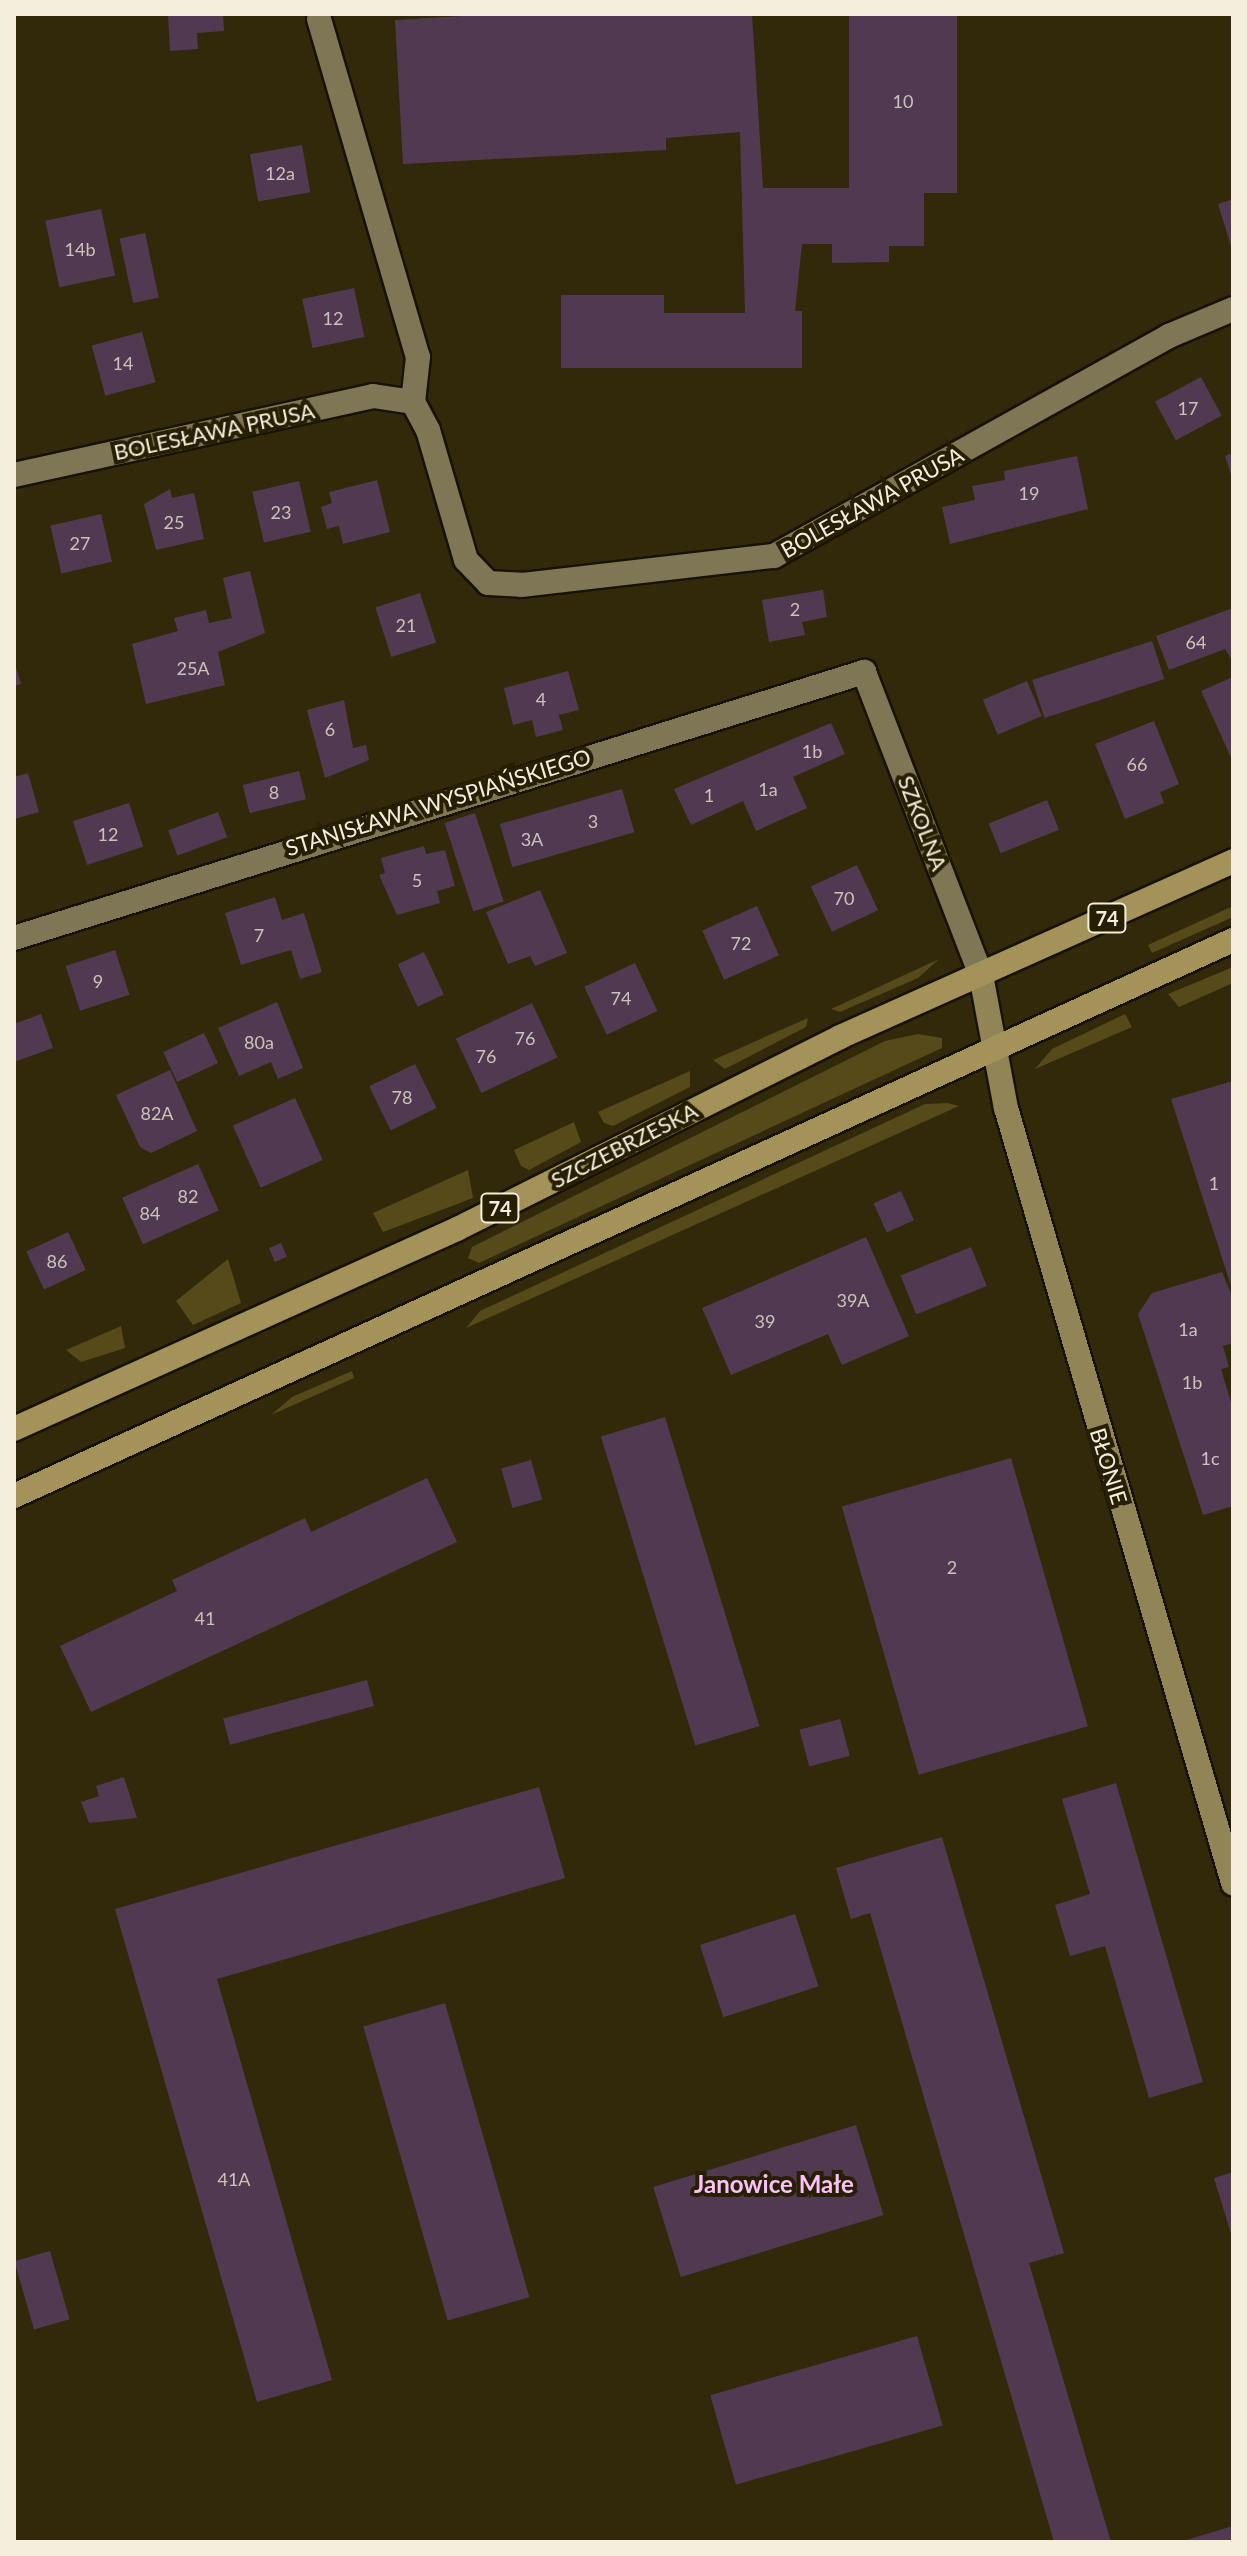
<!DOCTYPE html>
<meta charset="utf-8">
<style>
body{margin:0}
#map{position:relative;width:1247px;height:2556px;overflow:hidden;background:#312909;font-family:Lato,sans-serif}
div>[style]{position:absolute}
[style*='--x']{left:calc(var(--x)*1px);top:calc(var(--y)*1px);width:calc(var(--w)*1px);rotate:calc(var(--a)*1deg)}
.green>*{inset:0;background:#564a1a}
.building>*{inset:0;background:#513a51;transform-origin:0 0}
.roads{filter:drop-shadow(2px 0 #181200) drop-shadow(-2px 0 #181200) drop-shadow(0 2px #181200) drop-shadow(0 -2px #181200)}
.street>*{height:24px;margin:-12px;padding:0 12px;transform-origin:12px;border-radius:12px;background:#7f7655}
.secondary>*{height:24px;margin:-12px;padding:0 12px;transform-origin:12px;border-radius:12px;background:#918557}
.primary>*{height:24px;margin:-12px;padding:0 12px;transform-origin:12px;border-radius:12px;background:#a39359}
span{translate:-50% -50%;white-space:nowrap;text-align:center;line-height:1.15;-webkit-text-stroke:8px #271f01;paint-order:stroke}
.number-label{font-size:18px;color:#cbc2ba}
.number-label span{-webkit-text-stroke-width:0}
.shield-label span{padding:2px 6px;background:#271f01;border:2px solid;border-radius:6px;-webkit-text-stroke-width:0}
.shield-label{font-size:20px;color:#f4efdd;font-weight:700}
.street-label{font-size:22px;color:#f4efdd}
.neighbourhood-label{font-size:24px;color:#fcc1fb;font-weight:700}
.frame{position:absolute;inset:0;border:16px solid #f4efdd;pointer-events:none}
</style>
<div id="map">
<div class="green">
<i style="clip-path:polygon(1233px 906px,1233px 917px,1152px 953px,1148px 945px)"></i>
<i style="clip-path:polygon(939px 959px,918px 978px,840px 1012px,831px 1009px)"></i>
<i style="clip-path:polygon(1233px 967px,1233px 983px,1179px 1007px,1168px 994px)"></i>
<i style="clip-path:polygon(1125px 1014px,1132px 1027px,1035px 1069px,1052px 1049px)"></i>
<i style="clip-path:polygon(808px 1018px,806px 1027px,725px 1069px,713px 1060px)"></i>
<i style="clip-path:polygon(918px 1034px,942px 1038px,942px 1048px,479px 1263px,468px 1258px,472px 1247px,885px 1041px)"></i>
<i style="clip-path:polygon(690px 1071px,690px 1087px,613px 1126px,604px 1123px,598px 1112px)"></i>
<i style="clip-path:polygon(948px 1103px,959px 1106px,466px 1328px,480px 1311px,925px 1104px)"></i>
<i style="clip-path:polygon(574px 1122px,581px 1142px,529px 1170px,521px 1166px,514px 1150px)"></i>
<i style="clip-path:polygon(468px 1170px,473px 1198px,383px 1232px,373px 1213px)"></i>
<i style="clip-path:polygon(228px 1259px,241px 1303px,193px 1325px,176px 1301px)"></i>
<i style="clip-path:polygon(121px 1326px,125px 1348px,81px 1362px,66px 1350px)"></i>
<i style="clip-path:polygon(352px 1371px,354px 1378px,271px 1415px,292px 1397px)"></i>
</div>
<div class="building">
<i style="clip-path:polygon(168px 14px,223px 14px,224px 31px,197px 33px,198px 49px,170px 51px)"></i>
<i style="clip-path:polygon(495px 14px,752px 14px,763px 188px,849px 188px,849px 14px,957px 14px,957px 193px,924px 193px,924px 246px,889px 246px,889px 262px,832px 263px,832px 244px,802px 244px,795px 311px,802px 311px,802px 368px,561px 368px,561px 295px,664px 295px,664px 313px,745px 313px,740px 132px,666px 138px,666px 150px,403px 164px,395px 20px)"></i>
<i style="left:302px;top:145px;width:48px;height:53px;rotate:80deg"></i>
<i style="clip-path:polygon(1233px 199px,1233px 249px,1232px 249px,1218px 204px)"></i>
<i style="left:101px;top:209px;width:68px;height:57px;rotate:78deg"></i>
<i style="left:145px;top:233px;width:66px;height:26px;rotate:78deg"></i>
<i style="left:354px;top:288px;width:50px;height:53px;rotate:78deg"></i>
<i style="left:142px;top:332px;width:52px;height:52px;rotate:75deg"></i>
<i style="left:1201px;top:377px;width:44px;height:52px;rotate:62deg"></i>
<i style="clip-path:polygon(1233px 453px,1233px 478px,1232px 478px,1225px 456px)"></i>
<i style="clip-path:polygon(1077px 456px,1088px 509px,950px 544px,942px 507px,975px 500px,972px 486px,1005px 480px,1004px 471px)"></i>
<i style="clip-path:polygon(377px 480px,390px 532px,343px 544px,339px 526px,327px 529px,321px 507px,332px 503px,329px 492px)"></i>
<i style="left:299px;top:481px;width:52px;height:48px;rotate:77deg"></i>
<i style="clip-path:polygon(170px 489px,172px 498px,194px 493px,204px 539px,156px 550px,144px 504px)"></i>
<i style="left:101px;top:514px;width:49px;height:52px;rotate:77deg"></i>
<i style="clip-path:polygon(250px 571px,265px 633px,218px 652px,225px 685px,146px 704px,132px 644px,178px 631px,174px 618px,206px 610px,209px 623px,232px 618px,223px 578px)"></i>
<i style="clip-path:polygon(823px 590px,827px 617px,802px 622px,805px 635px,769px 642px,762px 600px)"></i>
<i style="left:420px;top:593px;width:52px;height:47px;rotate:72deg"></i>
<i style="clip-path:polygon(1233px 608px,1233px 662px,1225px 649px,1169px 670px,1156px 636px)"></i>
<i style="left:1152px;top:641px;width:40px;height:126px;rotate:72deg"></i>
<i style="clip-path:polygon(14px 661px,21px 684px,14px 686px)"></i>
<i style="clip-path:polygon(568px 671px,579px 710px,559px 715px,563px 730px,536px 737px,532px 720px,513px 725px,504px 688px)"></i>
<i style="clip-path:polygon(1233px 677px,1233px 762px,1201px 691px)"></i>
<i style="left:1027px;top:681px;width:38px;height:48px;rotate:67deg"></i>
<i style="clip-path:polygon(344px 700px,353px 748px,366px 745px,369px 760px,325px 778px,307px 710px)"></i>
<i style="clip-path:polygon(1154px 721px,1179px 784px,1160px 792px,1164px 803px,1125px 819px,1095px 744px)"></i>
<i style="clip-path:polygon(831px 723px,845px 754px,793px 777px,807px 808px,756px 831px,743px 801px,691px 825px,674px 789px)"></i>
<i style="left:299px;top:771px;width:29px;height:58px;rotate:76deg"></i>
<i style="clip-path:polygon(28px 773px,39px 812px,14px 819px,14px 777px)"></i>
<i style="left:622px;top:789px;width:45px;height:127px;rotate:74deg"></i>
<i style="left:1047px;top:800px;width:32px;height:63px;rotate:68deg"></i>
<i style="left:129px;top:803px;width:46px;height:59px;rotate:72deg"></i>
<i style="left:218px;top:812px;width:27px;height:53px;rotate:70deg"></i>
<i style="left:475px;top:813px;width:93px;height:32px;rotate:72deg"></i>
<i style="clip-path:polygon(424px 846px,426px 854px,445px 850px,455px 886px,437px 891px,440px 903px,397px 915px,379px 875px,385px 873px,381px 858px)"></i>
<i style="left:857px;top:865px;width:50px;height:51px;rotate:65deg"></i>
<i style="clip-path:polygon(540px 890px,567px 953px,535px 966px,530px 956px,508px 964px,486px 912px)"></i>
<i style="clip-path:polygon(275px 897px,282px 920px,304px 913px,322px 972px,300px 979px,291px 950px,241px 965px,225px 913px)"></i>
<i style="left:757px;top:906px;width:54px;height:60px;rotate:66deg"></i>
<i style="left:115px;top:950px;width:47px;height:52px;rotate:72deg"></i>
<i style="left:424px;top:952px;width:47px;height:29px;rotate:65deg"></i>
<i style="left:635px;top:963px;width:53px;height:56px;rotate:65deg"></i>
<i style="clip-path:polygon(277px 1002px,303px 1068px,278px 1079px,271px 1062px,239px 1076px,218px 1028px)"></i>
<i style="left:532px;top:1003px;width:60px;height:84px;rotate:65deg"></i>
<i style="clip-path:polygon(41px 1014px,53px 1048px,14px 1062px,14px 1024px)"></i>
<i style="left:204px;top:1033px;width:33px;height:45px;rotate:65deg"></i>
<i style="left:415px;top:1064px;width:49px;height:51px;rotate:64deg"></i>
<i style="clip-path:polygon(170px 1070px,197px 1131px,151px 1153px,140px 1147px,116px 1095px)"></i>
<i style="clip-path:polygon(1233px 1081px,1233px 1289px,1232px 1289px,1171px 1099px)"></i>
<i style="left:295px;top:1098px;width:68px;height:68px;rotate:66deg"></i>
<i style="left:198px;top:1164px;width:51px;height:83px;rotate:66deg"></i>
<i style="left:901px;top:1191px;width:32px;height:30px;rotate:66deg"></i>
<i style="left:68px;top:1232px;width:42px;height:46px;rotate:65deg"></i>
<i style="clip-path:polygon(866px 1237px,909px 1336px,842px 1365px,828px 1334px,731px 1375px,702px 1308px)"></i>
<i style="left:281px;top:1243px;width:15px;height:13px;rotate:67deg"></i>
<i style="left:971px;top:1247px;width:42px;height:76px;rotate:68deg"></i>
<i style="clip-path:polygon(1222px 1272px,1233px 1298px,1233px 1343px,1223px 1346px,1229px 1367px,1221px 1369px,1233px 1409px,1233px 1506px,1203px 1515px,1138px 1314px,1152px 1293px)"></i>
<i style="left:665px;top:1417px;width:323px;height:67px;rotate:73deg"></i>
<i style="left:1011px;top:1458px;width:279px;height:176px;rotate:74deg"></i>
<i style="left:531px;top:1460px;width:41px;height:31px;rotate:74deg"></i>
<i style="clip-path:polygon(427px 1478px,457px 1542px,91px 1712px,60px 1646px,177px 1591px,172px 1580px,305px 1518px,311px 1532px)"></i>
<i style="left:367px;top:1680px;width:27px;height:149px;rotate:75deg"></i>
<i style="left:840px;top:1719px;width:38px;height:42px;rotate:75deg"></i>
<i style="clip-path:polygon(124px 1777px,137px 1818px,89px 1823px,81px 1802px,99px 1796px,96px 1786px)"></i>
<i style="clip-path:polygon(1116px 1783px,1203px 2082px,1149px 2098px,1105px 1946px,1070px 1956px,1055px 1905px,1090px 1894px,1062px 1799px)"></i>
<i style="clip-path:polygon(539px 1787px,565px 1878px,217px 1979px,332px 2380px,257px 2402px,115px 1909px)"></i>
<i style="clip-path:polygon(942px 1837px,1064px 2253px,1029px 2263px,1111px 2542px,1054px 2542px,870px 1913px,851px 1919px,836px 1868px)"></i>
<i style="left:795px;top:1914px;width:76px;height:100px;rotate:72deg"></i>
<i style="left:445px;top:2003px;width:306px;height:85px;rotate:74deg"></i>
<i style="left:856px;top:2125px;width:94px;height:212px;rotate:73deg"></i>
<i style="clip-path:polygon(1233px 2172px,1233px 2237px,1232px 2237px,1214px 2178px)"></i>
<i style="left:50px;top:2251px;width:71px;height:37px;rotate:74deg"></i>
<i style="left:917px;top:2336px;width:93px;height:215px;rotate:74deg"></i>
<i style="clip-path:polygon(1233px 2526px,1233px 2542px,1183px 2542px,1183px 2541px)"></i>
</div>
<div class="roads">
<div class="street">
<i style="--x:319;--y:19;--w:352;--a:73.7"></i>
<i style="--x:418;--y:357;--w:45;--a:96.3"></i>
<i style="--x:413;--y:402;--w:32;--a:62"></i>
<i style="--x:428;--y:430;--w:135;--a:73.7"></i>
<i style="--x:466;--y:560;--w:32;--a:46"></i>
<i style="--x:488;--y:583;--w:34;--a:3"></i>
<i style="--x:522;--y:585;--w:254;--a:-6.6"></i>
<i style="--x:774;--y:556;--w:452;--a:-29.1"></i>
<i style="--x:1169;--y:336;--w:69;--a:-22.9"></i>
<i style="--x:14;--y:475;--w:368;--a:-12.4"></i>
<i style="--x:373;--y:396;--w:40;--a:8.5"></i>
<i style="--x:14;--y:938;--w:891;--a:-17.38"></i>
<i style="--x:864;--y:672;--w:325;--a:68.9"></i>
</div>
<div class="secondary">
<i style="--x:981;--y:975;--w:135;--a:79.4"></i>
<i style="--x:1006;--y:1108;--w:808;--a:73.67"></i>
</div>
<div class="primary">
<i style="--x:14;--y:1429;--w:486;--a:-24.3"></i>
<i style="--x:457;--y:1229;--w:428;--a:-26.6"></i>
<i style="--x:840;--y:1037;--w:431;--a:-24.1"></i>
<i style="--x:14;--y:1496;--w:1340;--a:-24.52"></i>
</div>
</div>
<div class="number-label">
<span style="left:903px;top:101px">10</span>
<span style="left:280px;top:173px">12a</span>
<span style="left:80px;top:249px">14b</span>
<span style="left:333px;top:318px">12</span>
<span style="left:123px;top:363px">14</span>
<span style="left:1188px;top:408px">17</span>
<span style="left:1029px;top:493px">19</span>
<span style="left:281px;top:512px">23</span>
<span style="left:174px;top:522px">25</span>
<span style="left:80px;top:543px">27</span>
<span style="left:795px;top:609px">2</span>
<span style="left:406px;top:625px">21</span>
<span style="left:1196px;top:642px">64</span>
<span style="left:193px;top:668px">25A</span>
<span style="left:541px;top:699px">4</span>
<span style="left:330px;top:729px">6</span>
<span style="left:812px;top:751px">1b</span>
<span style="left:1137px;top:764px">66</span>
<span style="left:768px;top:789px">1a</span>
<span style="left:274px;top:792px">8</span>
<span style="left:709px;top:795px">1</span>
<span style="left:593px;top:821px">3</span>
<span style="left:108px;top:834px">12</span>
<span style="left:532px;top:839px">3A</span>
<span style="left:417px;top:880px">5</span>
<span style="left:844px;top:898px">70</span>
<span style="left:259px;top:935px">7</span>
<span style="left:741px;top:943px">72</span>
<span style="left:98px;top:981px">9</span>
<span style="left:621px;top:998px">74</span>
<span style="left:525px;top:1038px">76</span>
<span style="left:259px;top:1042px">80a</span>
<span style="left:486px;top:1056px">76</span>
<span style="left:402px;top:1097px">78</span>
<span style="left:157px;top:1113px">82A</span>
<span style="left:1214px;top:1183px">1</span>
<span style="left:188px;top:1196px">82</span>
<span style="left:150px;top:1213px">84</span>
<span style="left:57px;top:1261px">86</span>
<span style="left:853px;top:1300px">39A</span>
<span style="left:765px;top:1321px">39</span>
<span style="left:1188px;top:1329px">1a</span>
<span style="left:1192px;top:1382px">1b</span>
<span style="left:1210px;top:1458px">1c</span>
<span style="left:952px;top:1567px">2</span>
<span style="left:205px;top:1618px">41</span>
<span style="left:234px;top:2179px">41A</span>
</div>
<div class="shield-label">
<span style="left:1107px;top:918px">74</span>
<span style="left:500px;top:1208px">74</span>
</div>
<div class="street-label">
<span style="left:214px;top:431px;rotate:-12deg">BOLESŁAWA PRUSA</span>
<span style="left:872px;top:502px;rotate:-29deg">BOLESŁAWA PRUSA</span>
<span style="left:438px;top:802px;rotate:-17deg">STANISŁAWA WYSPIAŃSKIEGO</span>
<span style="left:923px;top:823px;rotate:69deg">SZKOLNA</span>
<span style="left:624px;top:1145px;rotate:-27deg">SZCZEBRZESKA</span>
<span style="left:1109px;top:1466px;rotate:73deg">BŁONIE</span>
</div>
<div class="neighbourhood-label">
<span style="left:774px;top:2184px">Janowice Małe</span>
</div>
<div class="frame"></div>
</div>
